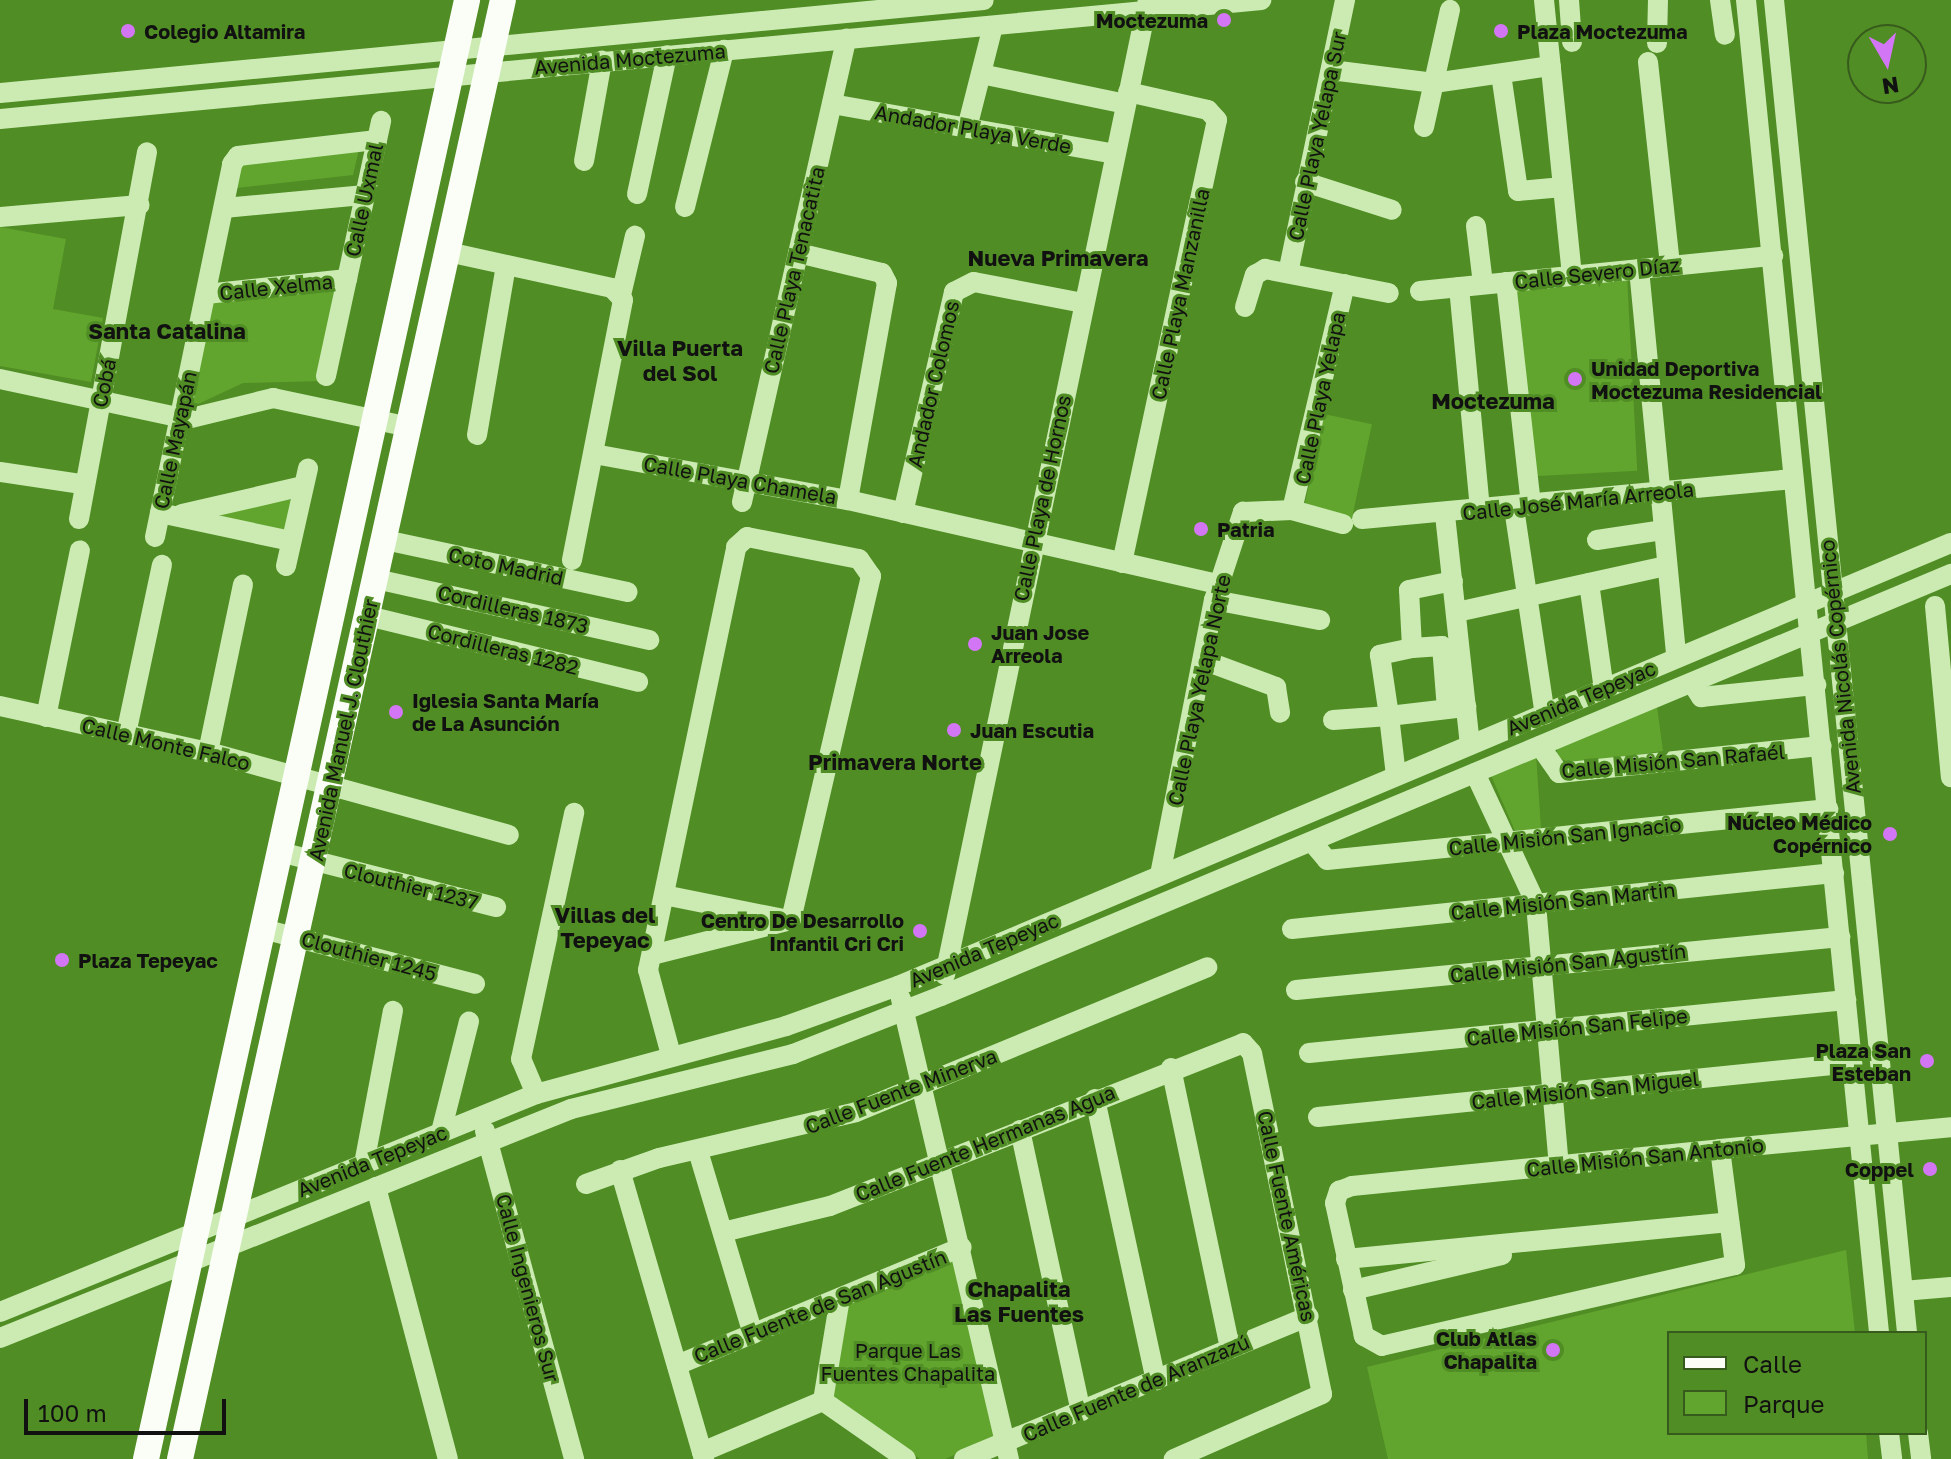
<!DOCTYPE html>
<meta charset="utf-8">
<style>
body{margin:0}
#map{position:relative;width:1951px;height:1459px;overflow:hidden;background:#508d24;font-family:"Golos Text",sans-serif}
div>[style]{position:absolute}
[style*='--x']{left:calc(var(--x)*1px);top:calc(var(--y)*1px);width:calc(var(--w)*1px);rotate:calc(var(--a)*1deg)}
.green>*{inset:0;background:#61a52e;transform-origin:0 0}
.minor>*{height:20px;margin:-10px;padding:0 10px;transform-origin:10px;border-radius:10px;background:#cbebb3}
.major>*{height:26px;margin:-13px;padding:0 13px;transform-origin:13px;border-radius:13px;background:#fafef7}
.dots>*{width:22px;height:22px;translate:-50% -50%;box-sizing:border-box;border:4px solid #508d24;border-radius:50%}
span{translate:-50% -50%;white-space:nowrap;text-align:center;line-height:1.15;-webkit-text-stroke:6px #508d24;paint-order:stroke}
.poi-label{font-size:20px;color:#111;font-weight:700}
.right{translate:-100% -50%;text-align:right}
.left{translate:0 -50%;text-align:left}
.street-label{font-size:20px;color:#111}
.park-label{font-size:20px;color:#111}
.neighbourhood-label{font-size:22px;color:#111;font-weight:700}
.legend{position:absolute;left:1667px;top:1331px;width:260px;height:104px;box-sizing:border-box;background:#508d24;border:2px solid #375b1c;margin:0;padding:10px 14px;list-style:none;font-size:24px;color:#111}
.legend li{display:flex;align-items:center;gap:16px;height:40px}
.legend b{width:40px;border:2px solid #375b1c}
.north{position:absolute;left:1847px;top:24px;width:80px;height:80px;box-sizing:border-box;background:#508d24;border:2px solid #375b1c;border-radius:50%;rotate:171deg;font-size:22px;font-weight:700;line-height:32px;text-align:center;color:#111}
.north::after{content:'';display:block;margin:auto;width:28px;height:36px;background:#d376f6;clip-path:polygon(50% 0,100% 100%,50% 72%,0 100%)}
.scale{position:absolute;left:24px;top:1399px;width:202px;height:36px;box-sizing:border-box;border:4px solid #111;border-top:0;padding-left:10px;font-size:24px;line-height:28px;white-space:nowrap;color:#111;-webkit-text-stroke:6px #508d24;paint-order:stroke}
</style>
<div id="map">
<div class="green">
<i style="clip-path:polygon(361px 141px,353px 175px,228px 189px,238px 156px)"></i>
<i style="clip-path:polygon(0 227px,66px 239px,53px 309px,103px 318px,91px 382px,0 366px)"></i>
<i style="left:1627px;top:276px;width:195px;height:120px;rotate:87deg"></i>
<i style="clip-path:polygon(347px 279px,322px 381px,243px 383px,181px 412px,206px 294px)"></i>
<i style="left:1324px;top:414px;width:49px;height:98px;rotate:12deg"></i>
<i style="clip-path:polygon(279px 499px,296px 500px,289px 536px,216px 517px)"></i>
<i style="clip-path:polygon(1657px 707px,1663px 751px,1571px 764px,1557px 756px,1557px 748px)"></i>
<i style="clip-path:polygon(1536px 754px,1541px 829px,1515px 831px,1490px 773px)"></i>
<i style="clip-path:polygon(1846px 1250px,1855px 1333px,1669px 1333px,1669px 1433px,1866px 1433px,1868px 1459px,1388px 1459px,1367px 1367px)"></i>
<i style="clip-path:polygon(957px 1254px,996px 1437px,945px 1459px,920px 1459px,833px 1397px,844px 1300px)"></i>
</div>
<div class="minor">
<i style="--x:1544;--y:0;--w:276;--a:84.2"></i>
<i style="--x:1569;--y:0;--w:42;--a:85.9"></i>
<i style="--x:1720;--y:0;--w:35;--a:82"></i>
<i style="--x:1746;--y:0;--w:1340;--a:84.3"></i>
<i style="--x:1774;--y:0;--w:1340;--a:84.3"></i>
<i style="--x:1657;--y:43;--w:43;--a:-88.7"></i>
<i style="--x:1648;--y:62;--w:205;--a:83.8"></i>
<i style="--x:1331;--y:70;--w:104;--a:7.2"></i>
<i style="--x:1434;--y:83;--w:118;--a:-8.3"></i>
<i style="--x:981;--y:74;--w:148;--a:11.7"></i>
<i style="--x:1501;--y:74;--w:118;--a:81.7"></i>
<i style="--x:1518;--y:191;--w:45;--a:-5.1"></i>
<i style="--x:0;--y:93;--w:988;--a:-5.4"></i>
<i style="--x:832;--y:104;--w:287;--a:10"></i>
<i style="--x:0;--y:119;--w:1267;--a:-5.39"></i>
<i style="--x:1424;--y:127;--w:120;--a:-77.5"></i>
<i style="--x:967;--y:128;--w:105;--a:-75.7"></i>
<i style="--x:584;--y:161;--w:102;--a:-79.8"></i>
<i style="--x:1305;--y:182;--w:91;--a:17.8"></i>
<i style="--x:637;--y:194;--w:142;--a:-77.8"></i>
<i style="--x:685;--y:207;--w:162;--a:-76"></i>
<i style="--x:224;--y:208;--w:142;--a:-5.3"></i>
<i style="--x:0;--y:217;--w:140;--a:-4.9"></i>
<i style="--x:1476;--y:226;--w:58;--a:83.1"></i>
<i style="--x:448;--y:252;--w:168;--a:12.4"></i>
<i style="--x:612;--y:288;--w:16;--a:47"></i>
<i style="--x:623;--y:300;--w:265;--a:101.1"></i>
<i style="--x:798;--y:253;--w:86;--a:13.4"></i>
<i style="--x:882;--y:273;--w:11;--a:63"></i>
<i style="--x:887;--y:283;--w:220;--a:100.2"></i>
<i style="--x:1639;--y:269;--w:389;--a:84.5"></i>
<i style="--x:1288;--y:273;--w:279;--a:-78.2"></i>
<i style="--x:1506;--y:282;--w:225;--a:83.6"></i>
<i style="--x:1459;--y:287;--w:225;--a:84.6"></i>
<i style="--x:1420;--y:291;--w:355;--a:-5.7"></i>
<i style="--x:206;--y:294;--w:142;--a:-6.1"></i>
<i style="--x:621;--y:295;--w:61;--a:-76.7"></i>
<i style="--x:1245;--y:307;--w:34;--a:-73"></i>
<i style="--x:1255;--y:275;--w:12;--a:-31"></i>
<i style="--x:1265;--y:269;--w:126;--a:11"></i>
<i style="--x:326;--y:376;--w:261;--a:-77.8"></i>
<i style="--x:0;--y:379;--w:191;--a:12.1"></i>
<i style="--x:187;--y:419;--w:89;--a:-13.7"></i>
<i style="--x:273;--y:398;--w:140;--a:12"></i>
<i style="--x:477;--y:435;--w:172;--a:-80.3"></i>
<i style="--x:594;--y:454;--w:258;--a:10.3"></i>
<i style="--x:848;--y:500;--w:380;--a:12.8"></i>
<i style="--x:0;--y:472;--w:81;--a:8.5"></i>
<i style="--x:742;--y:502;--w:475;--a:-77.3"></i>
<i style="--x:1514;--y:508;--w:209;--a:81.5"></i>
<i style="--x:1292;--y:510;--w:232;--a:-76.8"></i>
<i style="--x:160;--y:513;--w:134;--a:12.1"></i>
<i style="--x:903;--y:513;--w:227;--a:-77"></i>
<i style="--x:954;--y:292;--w:22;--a:-27"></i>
<i style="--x:974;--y:282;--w:111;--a:10.9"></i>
<i style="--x:182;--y:514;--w:124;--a:-13"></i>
<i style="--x:1445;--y:515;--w:231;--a:83.8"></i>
<i style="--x:79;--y:519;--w:373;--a:-79.5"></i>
<i style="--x:1362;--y:519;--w:433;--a:-5.3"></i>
<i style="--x:155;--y:537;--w:381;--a:-78.3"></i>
<i style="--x:232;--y:164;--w:10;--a:-53"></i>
<i style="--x:238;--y:156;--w:140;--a:-6.6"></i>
<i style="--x:385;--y:540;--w:248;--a:12.1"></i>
<i style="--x:1597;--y:540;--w:66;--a:-8.7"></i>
<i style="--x:1122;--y:563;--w:453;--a:-77.9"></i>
<i style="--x:1217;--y:120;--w:13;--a:-132"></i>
<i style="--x:1208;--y:110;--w:82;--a:-167.3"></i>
<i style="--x:286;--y:566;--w:100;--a:-77.3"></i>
<i style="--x:376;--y:579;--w:280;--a:12.6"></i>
<i style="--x:1453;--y:581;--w:45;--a:168.4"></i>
<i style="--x:1409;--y:590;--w:58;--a:87"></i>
<i style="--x:1412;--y:648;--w:33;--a:168"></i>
<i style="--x:1380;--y:655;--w:62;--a:81.6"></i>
<i style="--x:1389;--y:716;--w:78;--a:-6.7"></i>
<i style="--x:1589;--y:583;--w:108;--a:82"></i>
<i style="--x:1214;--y:600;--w:108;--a:10.7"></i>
<i style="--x:1935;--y:606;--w:172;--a:84.7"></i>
<i style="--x:1457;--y:612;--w:215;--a:-12.4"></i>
<i style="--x:368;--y:616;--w:278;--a:13.7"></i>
<i style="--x:1412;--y:648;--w:30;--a:-4"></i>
<i style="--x:1442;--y:646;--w:63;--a:85.5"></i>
<i style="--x:1203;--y:660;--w:78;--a:20.3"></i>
<i style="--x:1276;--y:687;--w:26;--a:81"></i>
<i style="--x:1692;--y:683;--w:17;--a:57"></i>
<i style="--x:1701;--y:697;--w:116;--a:-6"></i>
<i style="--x:0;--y:706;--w:213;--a:12.5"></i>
<i style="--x:208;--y:752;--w:312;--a:15.4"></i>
<i style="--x:46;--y:717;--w:170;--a:-78.5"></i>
<i style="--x:1333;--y:720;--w:56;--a:-4.1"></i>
<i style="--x:1389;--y:716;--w:60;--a:83.3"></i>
<i style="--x:126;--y:734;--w:173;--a:-78"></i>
<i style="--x:1540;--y:746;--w:33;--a:55"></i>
<i style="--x:1559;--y:773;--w:264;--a:-5.9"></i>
<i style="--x:208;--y:752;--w:171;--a:-78.2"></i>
<i style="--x:1475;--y:773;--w:145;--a:65"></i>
<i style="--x:1536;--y:904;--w:262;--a:85"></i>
<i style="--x:1312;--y:842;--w:23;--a:50"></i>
<i style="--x:1327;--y:860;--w:504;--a:-5.81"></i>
<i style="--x:280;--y:852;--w:223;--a:14.3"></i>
<i style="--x:1160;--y:875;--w:280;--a:-78.9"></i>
<i style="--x:1214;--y:600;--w:93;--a:-71.8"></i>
<i style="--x:1243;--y:512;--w:49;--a:-2.3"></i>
<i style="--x:1292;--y:510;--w:53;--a:15.4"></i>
<i style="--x:664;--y:895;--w:121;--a:11.4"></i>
<i style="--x:263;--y:929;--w:219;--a:14.5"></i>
<i style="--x:1292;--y:929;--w:545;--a:-5.9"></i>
<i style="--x:652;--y:955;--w:143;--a:-14.1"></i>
<i style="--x:945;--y:975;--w:996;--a:-78.24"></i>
<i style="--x:1296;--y:990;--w:547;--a:-5.56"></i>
<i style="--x:901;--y:999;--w:473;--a:76.8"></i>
<i style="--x:1309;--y:1053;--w:540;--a:-5.64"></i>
<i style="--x:671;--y:1055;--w:88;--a:-105.1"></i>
<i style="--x:648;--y:970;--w:432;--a:-78.2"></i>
<i style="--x:736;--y:547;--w:15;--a:-42"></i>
<i style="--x:747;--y:537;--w:114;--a:11.1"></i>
<i style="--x:859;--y:559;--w:21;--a:55"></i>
<i style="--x:871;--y:576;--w:353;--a:103.1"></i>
<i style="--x:1171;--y:1068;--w:287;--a:78.1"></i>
<i style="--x:536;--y:1094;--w:38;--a:-113"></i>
<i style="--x:521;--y:1059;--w:252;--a:-77.8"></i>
<i style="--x:1095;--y:1099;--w:288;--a:77.8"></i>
<i style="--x:1318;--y:1117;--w:537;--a:-5.77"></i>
<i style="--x:1020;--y:1130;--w:288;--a:77.8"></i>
<i style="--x:485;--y:1131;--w:340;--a:74.8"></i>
<i style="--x:441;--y:1132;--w:114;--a:-75.8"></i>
<i style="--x:1720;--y:1149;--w:117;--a:82.6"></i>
<i style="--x:1735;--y:1265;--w:362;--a:167.1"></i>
<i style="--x:1382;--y:1346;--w:21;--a:-151"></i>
<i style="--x:1364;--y:1336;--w:136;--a:-102.3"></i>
<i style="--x:1335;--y:1203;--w:13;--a:-72"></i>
<i style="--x:1339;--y:1191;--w:14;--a:-21"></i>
<i style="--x:1352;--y:1186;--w:370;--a:-5.7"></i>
<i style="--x:1720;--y:1149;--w:232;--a:-5.4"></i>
<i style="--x:698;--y:1151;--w:191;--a:73.3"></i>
<i style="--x:364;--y:1164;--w:156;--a:-79.3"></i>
<i style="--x:620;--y:1170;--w:301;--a:73.8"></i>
<i style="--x:586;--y:1184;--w:77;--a:-19.6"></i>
<i style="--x:659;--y:1158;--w:202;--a:-13.1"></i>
<i style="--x:856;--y:1112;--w:380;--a:-22.4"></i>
<i style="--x:376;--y:1187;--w:281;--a:75.2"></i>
<i style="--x:723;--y:1232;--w:110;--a:-13.7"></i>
<i style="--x:830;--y:1206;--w:444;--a:-21.5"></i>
<i style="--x:1243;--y:1043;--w:13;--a:48"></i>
<i style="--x:1252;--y:1053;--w:348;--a:78.4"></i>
<i style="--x:1322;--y:1394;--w:162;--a:156.3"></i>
<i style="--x:1346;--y:1259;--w:385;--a:-5.5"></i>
<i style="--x:1353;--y:1290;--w:153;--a:-13.2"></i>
<i style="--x:1903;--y:1291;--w:48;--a:-4.8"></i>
<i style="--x:840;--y:1298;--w:104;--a:99.4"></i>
<i style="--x:823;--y:1401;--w:101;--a:34.9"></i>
<i style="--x:0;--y:1312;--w:579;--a:-22.13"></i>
<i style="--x:536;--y:1094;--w:259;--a:-15.2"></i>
<i style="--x:786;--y:1026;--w:119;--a:-19.7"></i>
<i style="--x:898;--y:986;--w:1142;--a:-22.82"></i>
<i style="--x:0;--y:1338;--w:615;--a:-21.85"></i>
<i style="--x:571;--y:1109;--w:229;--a:-13.9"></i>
<i style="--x:793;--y:1054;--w:159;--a:-21.4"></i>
<i style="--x:941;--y:996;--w:1095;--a:-22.68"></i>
<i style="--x:677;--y:1365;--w:308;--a:-22.5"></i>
<i style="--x:1889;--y:1433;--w:26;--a:83"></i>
<i style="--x:1918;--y:1433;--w:26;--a:83"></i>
<i style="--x:702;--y:1452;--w:131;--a:-22.9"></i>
<i style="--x:964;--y:1459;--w:373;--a:-22.5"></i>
</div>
<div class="major">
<i style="--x:146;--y:1459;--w:1494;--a:-77.59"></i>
<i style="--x:180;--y:1459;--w:1494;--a:-77.52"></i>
</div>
<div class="dots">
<i style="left:1224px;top:20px;background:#d376f6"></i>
<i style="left:128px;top:31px;background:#d376f6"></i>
<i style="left:1501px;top:31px;background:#d376f6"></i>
<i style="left:1575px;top:379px;background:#d376f6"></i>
<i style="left:1201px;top:529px;background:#d376f6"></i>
<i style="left:975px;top:644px;background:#d376f6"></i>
<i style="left:396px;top:712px;background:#d376f6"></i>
<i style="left:954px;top:730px;background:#d376f6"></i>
<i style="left:1890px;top:834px;background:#d376f6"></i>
<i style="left:920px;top:931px;background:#d376f6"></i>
<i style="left:62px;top:960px;background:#d376f6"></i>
<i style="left:1927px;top:1061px;background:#d376f6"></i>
<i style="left:1930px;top:1169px;background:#d376f6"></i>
<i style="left:1553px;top:1350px;background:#d376f6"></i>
</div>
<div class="poi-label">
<span class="right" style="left:1208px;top:20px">Moctezuma</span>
<span class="left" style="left:144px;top:31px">Colegio Altamira</span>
<span class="left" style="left:1517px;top:31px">Plaza Moctezuma</span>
<span class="left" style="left:1591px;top:380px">Unidad Deportiva<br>Moctezuma Residencial</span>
<span class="left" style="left:1217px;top:529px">Patria</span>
<span class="left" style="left:991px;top:644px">Juan Jose<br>Arreola</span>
<span class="left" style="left:412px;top:712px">Iglesia Santa María<br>de La Asunción</span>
<span class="left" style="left:970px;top:730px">Juan Escutia</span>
<span class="right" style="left:1872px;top:834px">Núcleo Médico<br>Copérnico</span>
<span class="right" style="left:904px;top:932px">Centro De Desarrollo<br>Infantil Cri Cri</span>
<span class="left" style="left:78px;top:960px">Plaza Tepeyac</span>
<span class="right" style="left:1911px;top:1062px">Plaza San<br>Esteban</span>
<span class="right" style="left:1914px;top:1169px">Coppel</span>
<span class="right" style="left:1537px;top:1350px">Club Atlas<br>Chapalita</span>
</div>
<div class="street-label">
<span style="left:630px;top:59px;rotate:-5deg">Avenida Moctezuma</span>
<span style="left:973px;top:129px;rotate:10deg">Andador Playa Verde</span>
<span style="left:1317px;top:136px;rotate:-78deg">Calle Playa Yelapa Sur</span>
<span style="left:364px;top:200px;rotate:-78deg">Calle Uxmal</span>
<span style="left:794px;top:270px;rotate:-77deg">Calle Playa Tenacatita</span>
<span style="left:1597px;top:273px;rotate:-6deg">Calle Severo Díaz</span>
<span style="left:276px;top:287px;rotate:-6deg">Calle Xelma</span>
<span style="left:1180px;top:294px;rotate:-78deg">Calle Playa Manzanilla</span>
<span style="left:104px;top:383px;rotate:-78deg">Cobá</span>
<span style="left:933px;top:384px;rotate:-77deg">Andador Colomos</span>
<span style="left:1320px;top:398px;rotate:-78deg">Calle Playa Yelapa</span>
<span style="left:175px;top:440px;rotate:-78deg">Calle Mayapán</span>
<span style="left:740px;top:480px;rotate:10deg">Calle Playa Chamela</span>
<span style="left:1042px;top:498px;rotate:-78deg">Calle Playa de Hornos</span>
<span style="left:1578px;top:501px;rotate:-6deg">Calle José María Arreola</span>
<span style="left:506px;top:566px;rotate:12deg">Coto Madrid</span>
<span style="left:513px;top:609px;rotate:13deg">Cordilleras 1873</span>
<span style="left:503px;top:649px;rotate:14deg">Cordilleras 1282</span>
<span style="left:1840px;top:667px;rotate:-96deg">Avenida Nicolás Copérnico</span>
<span style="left:1199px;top:690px;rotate:-78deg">Calle Playa Yelapa Norte</span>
<span style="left:1581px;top:698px;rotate:-23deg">Avenida Tepeyac</span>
<span style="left:343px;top:730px;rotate:-78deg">Avenida Manuel J. Clouthier</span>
<span style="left:166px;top:744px;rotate:13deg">Calle Monte Falco</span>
<span style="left:1673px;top:761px;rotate:-5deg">Calle Misión San Rafaél</span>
<span style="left:1565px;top:836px;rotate:-6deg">Calle Misión San Ignacio</span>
<span style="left:411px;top:886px;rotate:14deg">Clouthier 1237</span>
<span style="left:1563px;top:901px;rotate:-6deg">Calle Misión San Martin</span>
<span style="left:984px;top:950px;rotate:-23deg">Avenida Tepeyac</span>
<span style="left:369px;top:956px;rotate:15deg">Clouthier 1245</span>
<span style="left:1568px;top:963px;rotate:-6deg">Calle Misión San Agustín</span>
<span style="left:1577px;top:1027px;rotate:-6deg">Calle Misión San Felipe</span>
<span style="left:1585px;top:1090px;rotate:-6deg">Calle Misión San Miguel</span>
<span style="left:901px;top:1091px;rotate:-21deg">Calle Fuente Minerva</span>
<span style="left:985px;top:1143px;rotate:-22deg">Calle Fuente Hermanas Agua</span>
<span style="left:1645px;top:1157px;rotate:-6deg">Calle Misión San Antonio</span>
<span style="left:372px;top:1161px;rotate:-22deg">Avenida Tepeyac</span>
<span style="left:1287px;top:1216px;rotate:78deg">Calle Fuente Américas</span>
<span style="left:528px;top:1288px;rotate:75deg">Calle Ingenieros Sur</span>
<span style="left:820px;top:1306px;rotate:-22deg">Calle Fuente de San Agustín</span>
<span style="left:1136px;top:1388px;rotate:-23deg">Calle Fuente de Aranzazú</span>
</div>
<div class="park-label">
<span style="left:908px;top:1362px">Parque Las<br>Fuentes Chapalita</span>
</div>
<div class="neighbourhood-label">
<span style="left:1058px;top:258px">Nueva Primavera</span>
<span style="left:167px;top:331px">Santa Catalina</span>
<span style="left:680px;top:360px">Villa Puerta<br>del Sol</span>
<span style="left:1493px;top:401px">Moctezuma</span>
<span style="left:895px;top:762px">Primavera Norte</span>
<span style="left:605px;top:927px">Villas del<br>Tepeyac</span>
<span style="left:1019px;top:1301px">Chapalita<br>Las Fuentes</span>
</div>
<ul class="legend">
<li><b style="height:10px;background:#fafef7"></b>Calle</li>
<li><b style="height:22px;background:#61a52e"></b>Parque</li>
</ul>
<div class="north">N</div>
<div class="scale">100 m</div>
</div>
